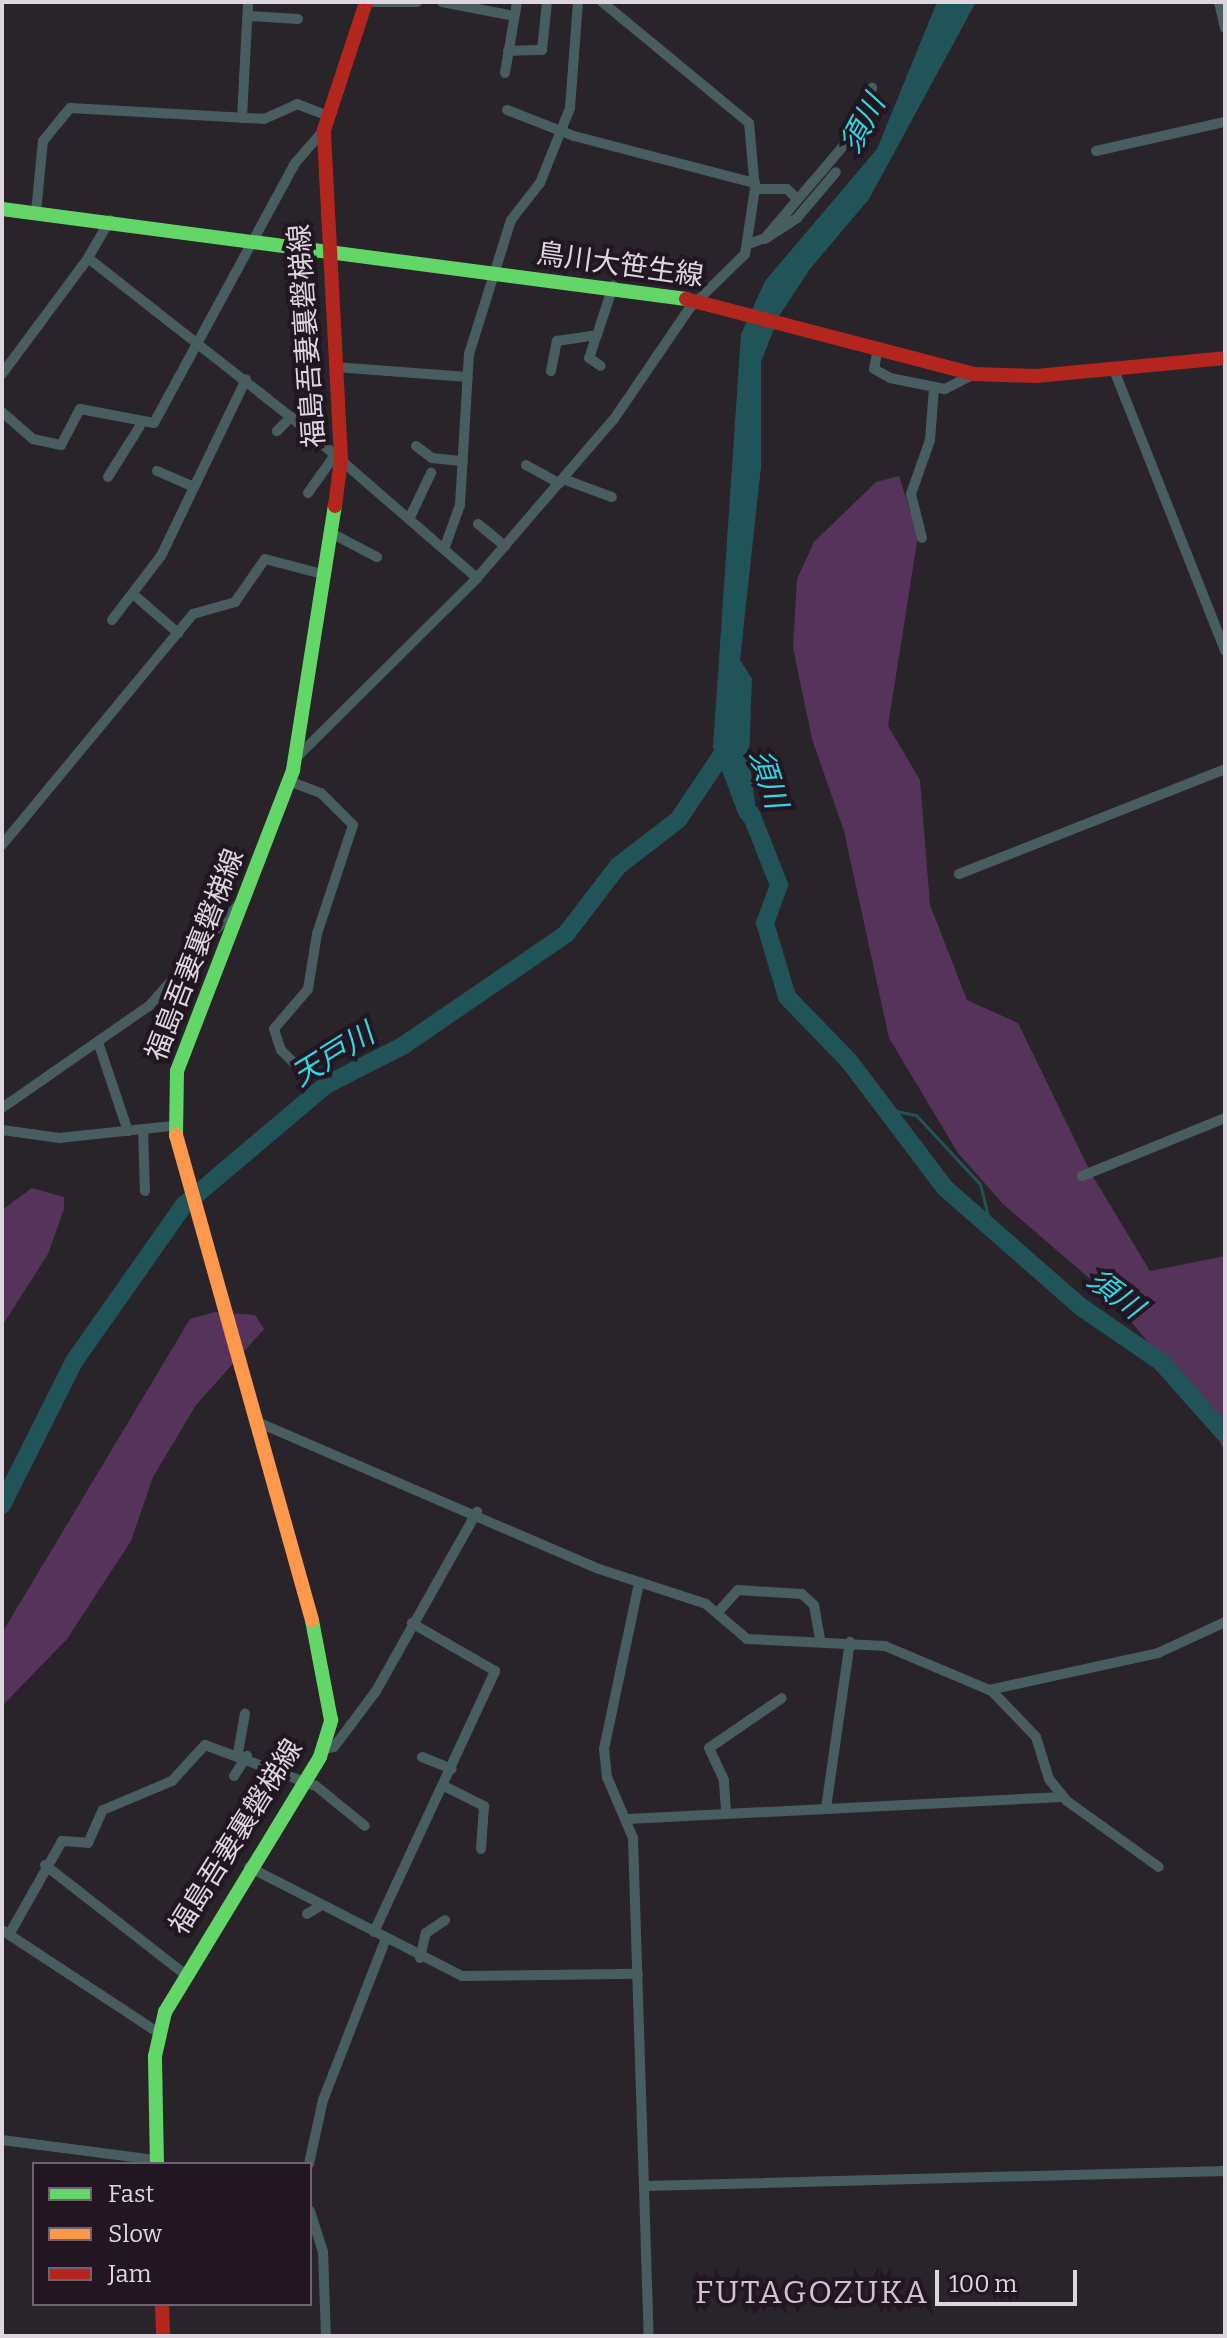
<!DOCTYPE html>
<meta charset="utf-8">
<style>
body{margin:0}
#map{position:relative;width:1227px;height:2338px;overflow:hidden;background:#29232a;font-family:Bitter,"Noto Sans JP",serif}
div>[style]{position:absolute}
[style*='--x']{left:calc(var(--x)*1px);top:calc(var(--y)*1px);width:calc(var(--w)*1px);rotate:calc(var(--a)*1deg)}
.green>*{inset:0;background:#56335a}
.water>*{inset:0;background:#215458}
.stream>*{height:3px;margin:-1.5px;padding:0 1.5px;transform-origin:1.5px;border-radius:1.5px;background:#215458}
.river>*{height:18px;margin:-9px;padding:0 9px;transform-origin:9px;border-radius:9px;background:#215458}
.street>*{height:10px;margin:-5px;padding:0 5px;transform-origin:5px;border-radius:5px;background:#485d5f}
.fast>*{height:14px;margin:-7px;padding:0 7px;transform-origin:7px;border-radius:7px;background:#63d668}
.slow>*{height:14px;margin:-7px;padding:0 7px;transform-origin:7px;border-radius:7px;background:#ff974d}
.jam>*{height:14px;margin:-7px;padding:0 7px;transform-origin:7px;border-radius:7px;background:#b3261e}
span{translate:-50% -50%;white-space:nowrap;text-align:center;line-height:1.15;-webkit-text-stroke:8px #221623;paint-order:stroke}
.street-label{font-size:28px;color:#ded6df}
.water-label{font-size:30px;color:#30d6e1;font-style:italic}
.quarter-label{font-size:32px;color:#d1c1d2;letter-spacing:2px}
.frame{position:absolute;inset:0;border:4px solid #ded6df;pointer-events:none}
.legend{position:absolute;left:32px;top:2162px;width:280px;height:144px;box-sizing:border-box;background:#221623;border:2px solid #6d636e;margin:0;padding:10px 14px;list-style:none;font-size:24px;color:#ded6df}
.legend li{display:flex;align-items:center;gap:16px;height:40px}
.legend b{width:40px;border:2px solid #6d636e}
.scale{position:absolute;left:935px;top:2270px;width:142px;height:36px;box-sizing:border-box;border:4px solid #ded6df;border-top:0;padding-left:10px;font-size:24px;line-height:28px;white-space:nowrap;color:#ded6df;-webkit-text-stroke:6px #221623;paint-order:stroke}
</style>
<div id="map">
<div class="green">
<i style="clip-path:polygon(899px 476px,918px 536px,888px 726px,920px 780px,930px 905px,967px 1000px,1018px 1023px,1092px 1175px,1150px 1271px,1225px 1256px,1225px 1453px,1208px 1416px,1111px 1297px,1003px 1204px,958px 1153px,889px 1038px,844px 831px,812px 739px,793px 648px,797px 579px,814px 542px,876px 482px)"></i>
<i style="clip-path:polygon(32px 1188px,64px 1197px,64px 1209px,48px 1254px,2px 1326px,2px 1210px)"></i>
<i style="clip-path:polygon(214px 1312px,255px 1315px,264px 1329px,196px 1405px,153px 1477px,131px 1541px,67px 1639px,2px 1706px,2px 1633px,190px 1319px)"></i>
</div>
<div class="water">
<i style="clip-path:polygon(937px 2px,976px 2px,869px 199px,810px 269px,779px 316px,761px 362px,761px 467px,740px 660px,752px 679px,749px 757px,760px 842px,739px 816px,713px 747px,741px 334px,765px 281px,877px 149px)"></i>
</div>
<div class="stream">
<i style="--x:882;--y:1108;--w:35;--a:12"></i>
<i style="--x:916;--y:1115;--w:74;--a:47.2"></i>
<i style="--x:966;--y:1169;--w:21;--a:47"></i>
<i style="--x:980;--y:1184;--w:45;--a:76"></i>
</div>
<div class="river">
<i style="--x:751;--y:814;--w:76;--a:68.5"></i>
<i style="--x:779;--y:885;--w:40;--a:110.2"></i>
<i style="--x:765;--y:923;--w:77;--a:73.4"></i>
<i style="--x:787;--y:997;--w:89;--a:45.9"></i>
<i style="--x:849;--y:1061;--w:159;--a:52.9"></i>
<i style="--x:945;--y:1188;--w:181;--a:41.2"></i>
<i style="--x:1081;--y:1307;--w:97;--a:34.5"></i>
<i style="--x:1161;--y:1362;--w:96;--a:48.4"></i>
<i style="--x:2;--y:1505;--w:162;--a:-63.3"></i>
<i style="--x:75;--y:1360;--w:189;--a:-54.9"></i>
<i style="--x:184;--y:1205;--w:186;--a:-40.2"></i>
<i style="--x:326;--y:1085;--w:88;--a:-27.1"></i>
<i style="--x:404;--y:1045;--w:196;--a:-34.4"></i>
<i style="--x:566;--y:934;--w:86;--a:-52.6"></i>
<i style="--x:618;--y:866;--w:76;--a:-37.5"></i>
<i style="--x:678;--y:820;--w:88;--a:-56.1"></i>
</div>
<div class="street">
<i style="--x:373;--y:2;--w:44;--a:0"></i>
<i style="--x:442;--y:2;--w:73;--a:11"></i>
<i style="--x:1219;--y:2;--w:27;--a:77"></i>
<i style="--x:248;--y:16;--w:50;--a:3.4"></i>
<i style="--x:508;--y:51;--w:34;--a:-2"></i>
<i style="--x:542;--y:50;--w:48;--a:-84.1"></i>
<i style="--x:505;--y:73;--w:72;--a:-80.4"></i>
<i style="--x:507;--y:110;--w:72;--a:21.2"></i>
<i style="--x:574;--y:136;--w:187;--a:14.6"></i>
<i style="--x:242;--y:118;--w:116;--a:-87"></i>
<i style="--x:1096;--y:151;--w:132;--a:-12.7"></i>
<i style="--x:755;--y:189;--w:32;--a:0"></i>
<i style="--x:787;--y:189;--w:14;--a:45"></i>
<i style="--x:36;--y:212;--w:71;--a:-84.4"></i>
<i style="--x:43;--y:141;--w:43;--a:-50.7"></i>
<i style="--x:70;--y:108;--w:194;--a:3.2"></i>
<i style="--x:264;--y:119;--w:36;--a:-24"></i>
<i style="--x:297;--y:104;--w:31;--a:21"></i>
<i style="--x:110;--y:220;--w:44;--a:120.1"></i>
<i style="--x:88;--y:258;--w:258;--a:38.1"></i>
<i style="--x:291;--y:417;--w:20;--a:135"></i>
<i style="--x:765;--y:239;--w:38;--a:-33"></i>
<i style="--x:797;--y:218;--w:60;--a:-49.7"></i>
<i style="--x:748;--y:244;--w:18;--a:-19"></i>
<i style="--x:765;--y:238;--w:131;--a:-49.6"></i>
<i style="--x:850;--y:138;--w:55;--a:-66.3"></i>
<i style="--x:596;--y:337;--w:22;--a:108"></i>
<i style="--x:589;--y:358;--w:14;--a:34"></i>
<i style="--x:878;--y:347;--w:22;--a:100"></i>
<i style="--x:874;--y:369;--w:18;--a:29"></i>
<i style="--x:890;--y:378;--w:56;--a:11.3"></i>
<i style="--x:945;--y:389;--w:34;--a:-27"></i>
<i style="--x:335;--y:367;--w:133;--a:4.3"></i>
<i style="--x:1114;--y:370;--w:302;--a:68.4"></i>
<i style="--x:551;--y:371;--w:31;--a:-79"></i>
<i style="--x:557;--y:341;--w:40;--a:-8.5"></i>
<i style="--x:597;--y:335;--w:52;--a:-71.9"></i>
<i style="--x:2;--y:374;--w:144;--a:-53.4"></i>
<i style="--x:2;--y:412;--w:41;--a:41.1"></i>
<i style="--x:33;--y:439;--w:29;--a:12"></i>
<i style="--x:61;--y:445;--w:41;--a:-62.2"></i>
<i style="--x:80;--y:409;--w:75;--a:10.7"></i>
<i style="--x:154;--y:423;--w:297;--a:-61.5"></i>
<i style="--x:296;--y:162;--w:43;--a:-48.8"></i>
<i style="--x:291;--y:417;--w:246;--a:40.9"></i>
<i style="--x:416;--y:446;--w:20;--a:37"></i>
<i style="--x:432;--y:458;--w:31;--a:6"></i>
<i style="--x:526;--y:465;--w:38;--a:29"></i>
<i style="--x:157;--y:471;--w:40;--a:23.4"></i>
<i style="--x:108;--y:477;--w:60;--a:-57.9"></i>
<i style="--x:563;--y:479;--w:52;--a:20.2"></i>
<i style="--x:308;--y:493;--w:47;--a:-54.6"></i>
<i style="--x:411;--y:515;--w:47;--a:-64.5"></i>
<i style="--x:478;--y:524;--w:35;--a:39"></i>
<i style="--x:331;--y:533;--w:52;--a:27.6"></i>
<i style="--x:922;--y:538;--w:45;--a:-104"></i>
<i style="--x:911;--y:494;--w:57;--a:-70.6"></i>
<i style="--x:930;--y:440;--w:52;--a:-85.6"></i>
<i style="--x:446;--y:544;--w:41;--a:-70.3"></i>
<i style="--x:460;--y:505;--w:151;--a:-86.6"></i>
<i style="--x:469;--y:354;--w:140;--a:-72.6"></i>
<i style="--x:511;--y:220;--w:47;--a:-51.9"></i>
<i style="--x:540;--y:183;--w:81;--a:-68.2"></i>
<i style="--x:570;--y:108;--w:106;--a:-85.7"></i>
<i style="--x:133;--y:594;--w:60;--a:40.9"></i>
<i style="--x:112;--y:620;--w:81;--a:-52.6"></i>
<i style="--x:161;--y:556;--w:196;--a:-64.3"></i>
<i style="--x:296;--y:758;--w:255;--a:-44.8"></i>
<i style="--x:477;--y:578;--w:210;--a:-49.3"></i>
<i style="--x:614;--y:419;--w:133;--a:-55.7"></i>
<i style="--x:689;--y:309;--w:78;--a:-44.5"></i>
<i style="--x:745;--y:254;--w:66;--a:-81.3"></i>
<i style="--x:755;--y:189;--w:66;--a:-95.2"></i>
<i style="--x:749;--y:123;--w:190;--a:-140.5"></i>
<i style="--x:289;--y:781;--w:34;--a:21"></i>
<i style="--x:321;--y:793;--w:45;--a:45"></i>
<i style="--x:353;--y:825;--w:115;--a:108.3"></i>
<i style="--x:317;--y:934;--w:56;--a:99.3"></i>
<i style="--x:308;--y:989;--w:52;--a:130.4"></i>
<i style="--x:274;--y:1029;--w:22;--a:72"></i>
<i style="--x:281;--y:1050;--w:25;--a:45"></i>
<i style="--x:2;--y:845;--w:300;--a:-50.4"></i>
<i style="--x:193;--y:614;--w:44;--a:-15.9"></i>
<i style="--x:235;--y:602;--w:52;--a:-55.1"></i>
<i style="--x:265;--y:559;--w:63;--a:14.7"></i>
<i style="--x:959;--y:874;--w:286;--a:-21.5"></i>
<i style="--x:98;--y:1042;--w:94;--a:71.4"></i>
<i style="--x:2;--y:1108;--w:179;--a:-34.8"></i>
<i style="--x:149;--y:1006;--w:136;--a:-48.6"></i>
<i style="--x:143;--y:1129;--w:62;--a:88.2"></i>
<i style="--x:2;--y:1130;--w:58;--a:8"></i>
<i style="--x:59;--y:1138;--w:114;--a:-6.1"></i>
<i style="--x:1082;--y:1176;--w:154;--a:-22.1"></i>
<i style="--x:255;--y:1421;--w:374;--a:23.3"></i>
<i style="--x:599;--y:1569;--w:113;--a:18.1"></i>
<i style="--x:706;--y:1604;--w:54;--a:40.5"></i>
<i style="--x:747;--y:1639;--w:138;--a:2.9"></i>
<i style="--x:885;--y:1646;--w:113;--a:22.9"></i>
<i style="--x:989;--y:1690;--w:173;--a:-12.3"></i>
<i style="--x:1158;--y:1653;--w:74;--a:-24.8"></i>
<i style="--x:639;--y:1583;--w:170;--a:101.9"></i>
<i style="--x:604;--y:1749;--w:28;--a:84"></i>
<i style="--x:607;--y:1777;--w:66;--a:66.9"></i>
<i style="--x:633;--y:1838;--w:498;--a:88.2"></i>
<i style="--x:719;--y:1611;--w:28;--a:-48"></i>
<i style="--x:738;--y:1590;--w:64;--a:3.6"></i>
<i style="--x:802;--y:1594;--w:16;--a:43"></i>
<i style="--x:814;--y:1605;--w:36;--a:80"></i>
<i style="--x:991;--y:1690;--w:65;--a:46.2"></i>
<i style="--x:1036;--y:1737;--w:44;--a:72.8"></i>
<i style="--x:1049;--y:1779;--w:28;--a:51"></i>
<i style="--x:1067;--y:1801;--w:113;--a:35.7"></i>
<i style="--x:322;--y:1749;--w:12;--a:-9"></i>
<i style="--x:334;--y:1747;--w:70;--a:-53.1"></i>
<i style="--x:376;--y:1691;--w:206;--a:-60.6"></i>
<i style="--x:238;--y:1753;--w:40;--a:-80"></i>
<i style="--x:422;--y:1757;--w:32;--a:22"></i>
<i style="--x:234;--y:1776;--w:24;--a:-57"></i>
<i style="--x:444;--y:1786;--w:45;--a:26.6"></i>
<i style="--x:484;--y:1806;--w:43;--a:94"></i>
<i style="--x:826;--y:1808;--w:168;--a:-81.8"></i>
<i style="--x:726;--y:1811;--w:31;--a:-94"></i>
<i style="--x:724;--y:1780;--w:35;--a:-115"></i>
<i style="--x:709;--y:1748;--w:88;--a:-34.4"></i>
<i style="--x:628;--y:1819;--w:436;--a:-2.9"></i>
<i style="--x:45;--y:1865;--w:175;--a:38"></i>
<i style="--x:249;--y:1867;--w:239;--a:27.1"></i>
<i style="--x:462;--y:1976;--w:176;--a:-0.7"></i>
<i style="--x:307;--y:1914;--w:17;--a:-31"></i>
<i style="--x:2;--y:1930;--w:188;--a:33.3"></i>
<i style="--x:374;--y:1932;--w:288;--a:-65.1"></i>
<i style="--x:495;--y:1671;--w:96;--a:-150"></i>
<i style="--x:10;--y:1933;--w:106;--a:-60.5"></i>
<i style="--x:62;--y:1841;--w:26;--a:4"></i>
<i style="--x:88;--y:1843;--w:36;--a:-66"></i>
<i style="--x:103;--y:1810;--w:75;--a:-22.8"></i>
<i style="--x:172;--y:1781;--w:49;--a:-47.5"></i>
<i style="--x:205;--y:1745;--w:118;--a:20.3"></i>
<i style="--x:316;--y:1786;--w:63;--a:39.2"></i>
<i style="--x:420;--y:1958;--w:26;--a:-77"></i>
<i style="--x:426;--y:1933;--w:23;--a:-34"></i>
<i style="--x:2;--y:2140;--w:156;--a:7.4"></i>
<i style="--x:309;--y:2164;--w:66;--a:-77.7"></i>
<i style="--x:323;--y:2100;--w:174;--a:-68.7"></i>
<i style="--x:645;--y:2186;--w:580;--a:-1.48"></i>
<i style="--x:310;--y:2211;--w:43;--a:72.4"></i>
<i style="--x:323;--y:2252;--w:84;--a:88"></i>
</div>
<div class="fast">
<i style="--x:2;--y:209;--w:690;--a:7.5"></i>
<i style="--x:176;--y:1135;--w:64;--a:-89.1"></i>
<i style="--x:177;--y:1071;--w:323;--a:-68.9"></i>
<i style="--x:293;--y:770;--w:267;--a:-81"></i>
<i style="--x:157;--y:2164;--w:108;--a:-91.1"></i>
<i style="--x:155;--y:2056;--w:45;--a:-77.2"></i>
<i style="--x:165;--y:2012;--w:298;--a:-58.7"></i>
<i style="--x:320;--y:1757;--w:39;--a:-73"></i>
<i style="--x:331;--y:1720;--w:102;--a:-100.8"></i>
</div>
<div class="slow">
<i style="--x:176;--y:1135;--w:504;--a:74.34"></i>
</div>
<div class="jam">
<i style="--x:686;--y:299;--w:298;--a:14.6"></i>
<i style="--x:974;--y:374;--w:62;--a:1.8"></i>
<i style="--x:1036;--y:376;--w:190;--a:-5.4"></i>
<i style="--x:335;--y:506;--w:47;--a:-82.7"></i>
<i style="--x:341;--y:459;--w:329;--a:-93"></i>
<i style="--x:324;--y:130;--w:135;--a:-71.8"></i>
<i style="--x:162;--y:2304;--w:32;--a:88"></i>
</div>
<div class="street-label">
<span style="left:620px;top:265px;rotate:8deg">鳥川大笹生線</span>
<span style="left:307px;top:336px;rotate:-94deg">福島吾妻裏磐梯線</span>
<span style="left:195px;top:955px;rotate:-69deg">福島吾妻裏磐梯線</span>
<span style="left:236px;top:1837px;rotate:-58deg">福島吾妻裏磐梯線</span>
</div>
<div class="water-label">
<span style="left:863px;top:124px;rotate:-62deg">須川</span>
<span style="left:768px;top:779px;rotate:72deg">須川</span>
<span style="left:333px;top:1055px;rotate:-32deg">天戸川</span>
<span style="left:1115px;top:1294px;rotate:37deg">須川</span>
</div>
<div class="quarter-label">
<span style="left:812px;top:2292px">FUTAGOZUKA</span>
</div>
<div class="frame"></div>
<ul class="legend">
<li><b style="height:10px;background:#63d668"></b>Fast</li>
<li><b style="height:10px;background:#ff974d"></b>Slow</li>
<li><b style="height:10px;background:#b3261e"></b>Jam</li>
</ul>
<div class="scale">100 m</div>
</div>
